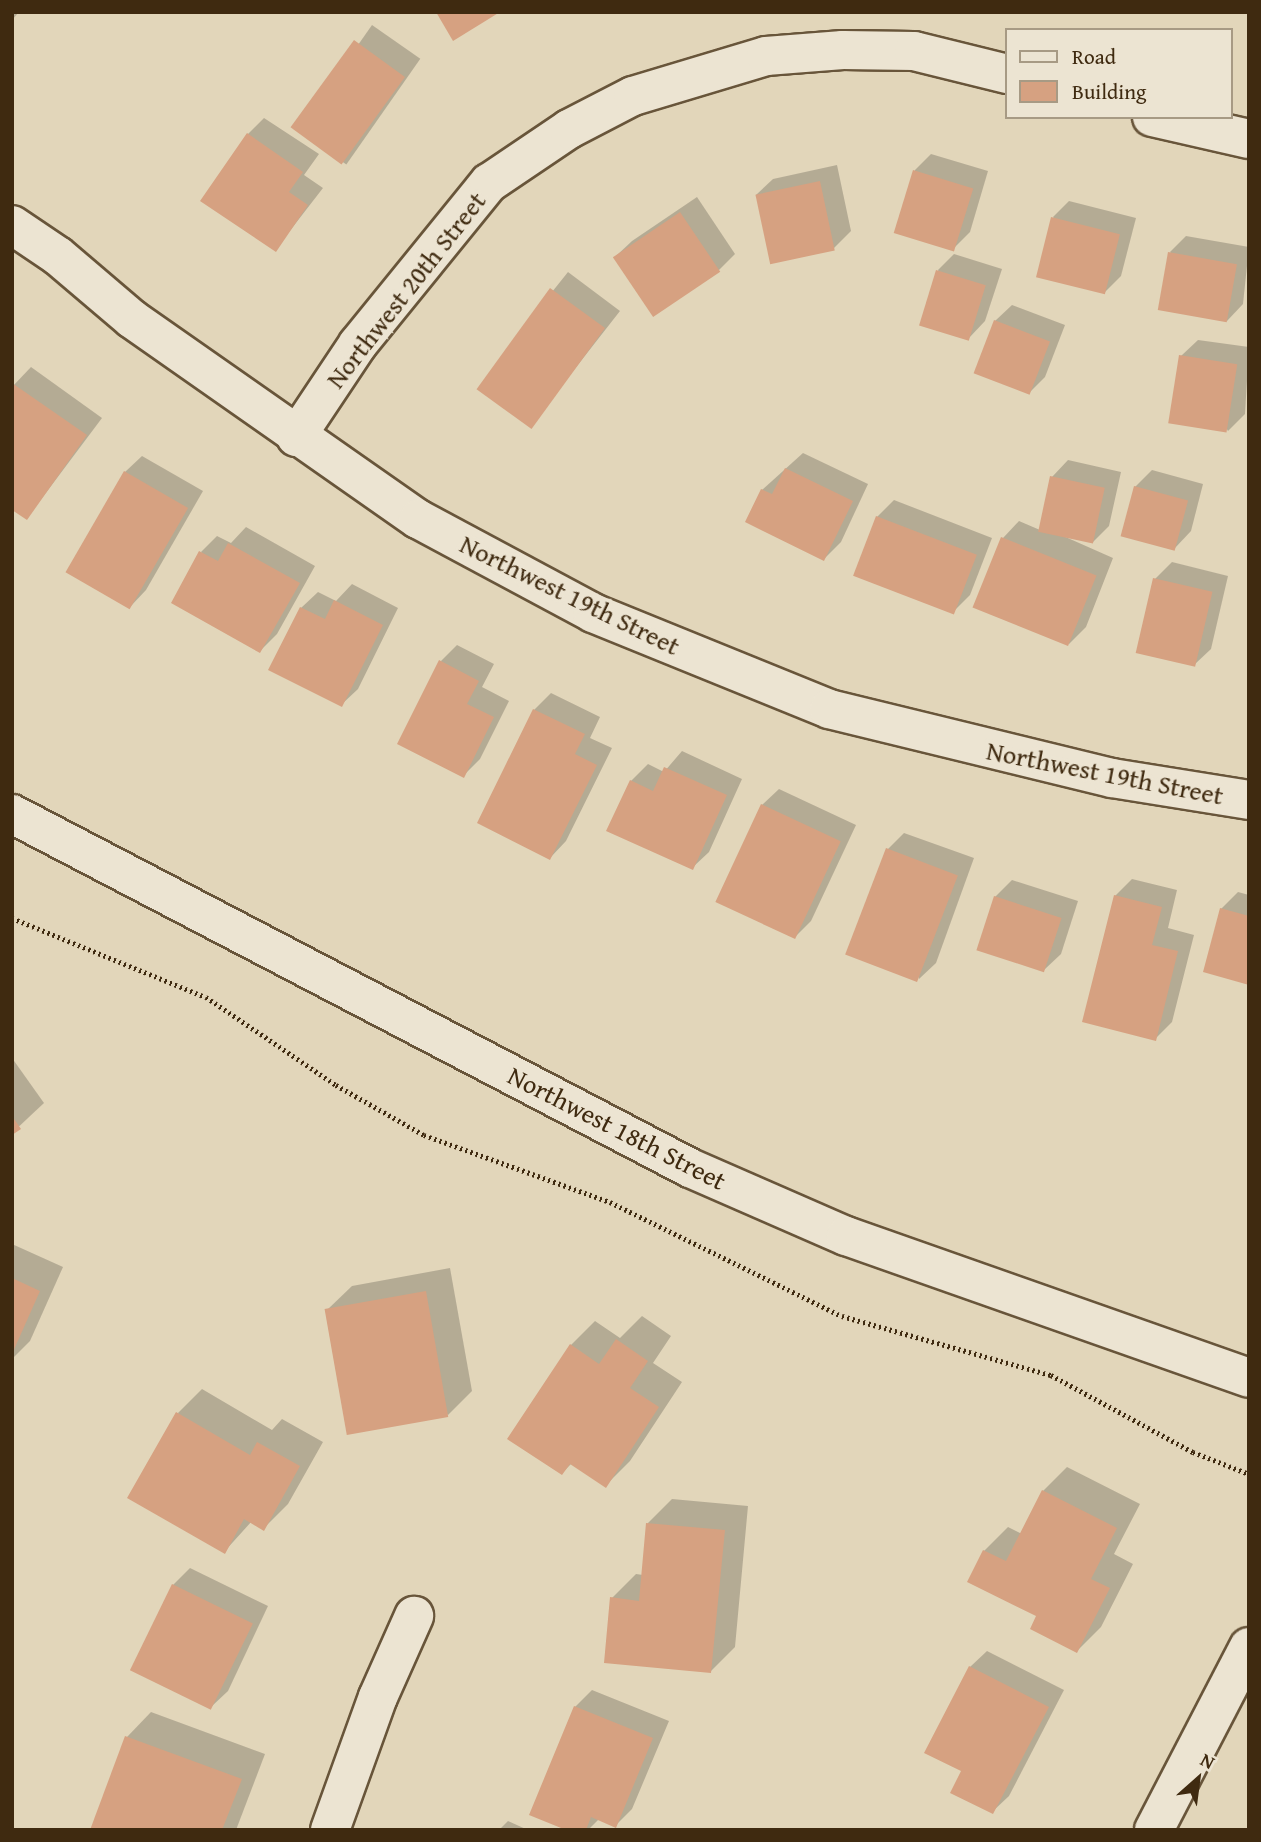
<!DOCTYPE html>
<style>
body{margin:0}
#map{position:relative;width:1261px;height:1842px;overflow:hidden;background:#e2d6ba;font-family:"Gentium Book Plus",serif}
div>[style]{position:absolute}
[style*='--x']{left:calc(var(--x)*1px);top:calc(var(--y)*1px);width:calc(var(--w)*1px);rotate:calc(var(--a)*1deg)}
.shadow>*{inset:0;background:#0003;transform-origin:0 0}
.building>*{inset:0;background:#d6a181;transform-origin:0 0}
.path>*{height:4.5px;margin-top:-2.25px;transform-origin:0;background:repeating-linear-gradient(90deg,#3f2a10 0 2px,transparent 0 5.5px)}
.roads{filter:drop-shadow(2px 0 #68553a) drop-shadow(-2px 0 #68553a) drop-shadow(0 2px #68553a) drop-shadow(0 -2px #68553a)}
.minor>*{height:38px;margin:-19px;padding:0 19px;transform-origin:19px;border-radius:19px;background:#ece4d2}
.tertiary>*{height:38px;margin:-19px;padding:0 19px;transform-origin:19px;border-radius:19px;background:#ece4d2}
span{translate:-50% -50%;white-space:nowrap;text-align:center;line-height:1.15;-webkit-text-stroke:7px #ece4d2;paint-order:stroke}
.street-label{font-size:26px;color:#3f2a10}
.frame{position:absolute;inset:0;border:14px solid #3f2a10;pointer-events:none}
.legend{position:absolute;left:1005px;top:28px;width:228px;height:91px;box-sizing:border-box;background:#ece4d2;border:2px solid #a79a84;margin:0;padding:9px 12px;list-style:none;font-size:21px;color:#3f2a10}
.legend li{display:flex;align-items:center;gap:14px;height:35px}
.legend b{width:35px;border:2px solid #a79a84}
.north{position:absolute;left:1163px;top:1744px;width:70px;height:70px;-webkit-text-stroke:5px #ece4d2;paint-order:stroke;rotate:28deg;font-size:19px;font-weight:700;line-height:28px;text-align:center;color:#3f2a10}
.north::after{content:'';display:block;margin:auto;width:24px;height:32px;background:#3f2a10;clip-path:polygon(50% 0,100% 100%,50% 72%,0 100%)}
</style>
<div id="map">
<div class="shadow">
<i style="clip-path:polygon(12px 12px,19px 12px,12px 20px)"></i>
<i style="left:372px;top:25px;width:59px;height:129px;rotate:35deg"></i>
<i style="clip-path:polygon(264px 118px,319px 154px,304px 175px,323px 188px,275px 250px,248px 134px)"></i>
<i style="clip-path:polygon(931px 154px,988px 171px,970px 232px,953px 249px,897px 232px,915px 170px)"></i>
<i style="clip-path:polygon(837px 165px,851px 231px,834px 248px,756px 195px,773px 179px)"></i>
<i style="clip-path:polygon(697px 197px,735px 254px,719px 270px,615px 257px,632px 241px)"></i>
<i style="clip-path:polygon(1069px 201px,1136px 218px,1121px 276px,1104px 293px,1053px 217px)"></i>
<i style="clip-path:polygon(1186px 236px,1249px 247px,1243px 304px,1227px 321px,1170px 252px)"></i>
<i style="clip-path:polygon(954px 254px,1002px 269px,985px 321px,969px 338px,938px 270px)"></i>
<i style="clip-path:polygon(568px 272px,620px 311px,530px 426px,521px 341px,516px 337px)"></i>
<i style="clip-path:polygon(1012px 305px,1065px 325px,1045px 377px,1029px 393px,995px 321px)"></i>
<i style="clip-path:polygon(1198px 340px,1249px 347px,1245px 414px,1228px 431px,1181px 356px)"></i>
<i style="clip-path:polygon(31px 367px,102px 418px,27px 518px,12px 387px)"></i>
<i style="clip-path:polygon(803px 453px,868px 484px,841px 542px,824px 559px,762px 490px)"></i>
<i style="clip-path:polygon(142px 456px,203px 491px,146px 590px,130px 607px,125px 472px)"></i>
<i style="clip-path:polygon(1068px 460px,1121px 472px,1109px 526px,1093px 542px,1061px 535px,1113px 558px,1086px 627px,1069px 644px,1003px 538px,1019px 521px,1040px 530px,1052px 477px)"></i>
<i style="clip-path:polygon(1152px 470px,1203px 484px,1191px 531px,1175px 548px,1135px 487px)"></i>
<i style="clip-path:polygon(894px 500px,992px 538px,970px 595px,953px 612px,877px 517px)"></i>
<i style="clip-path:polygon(246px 527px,315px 566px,277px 634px,260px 651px,201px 552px,217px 536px,231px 543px)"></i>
<i style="clip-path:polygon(1172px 562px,1228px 576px,1211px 649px,1194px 665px,1155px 579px)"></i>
<i style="clip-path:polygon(352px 584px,398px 608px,358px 689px,341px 705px,301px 608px,318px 592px,336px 601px)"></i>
<i style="clip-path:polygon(457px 645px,494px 664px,482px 687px,509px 701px,480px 759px,463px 776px,441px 661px)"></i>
<i style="clip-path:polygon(551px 693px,600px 717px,590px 738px,612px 748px,566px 841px,550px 858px,479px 823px,534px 710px)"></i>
<i style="clip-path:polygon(682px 751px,742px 779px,709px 852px,692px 868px,631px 781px,648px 764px,664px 772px)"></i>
<i style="clip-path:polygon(779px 789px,856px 825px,811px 921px,794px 938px,762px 805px)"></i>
<i style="clip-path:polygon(904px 833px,974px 858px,936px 963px,919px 979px,888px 849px)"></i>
<i style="clip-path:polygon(1132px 879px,1177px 890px,1168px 928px,1194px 935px,1172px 1022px,1155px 1039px,1115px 896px)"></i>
<i style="clip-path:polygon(1012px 880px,1078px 901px,1061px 954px,1044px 970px,995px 897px)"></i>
<i style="clip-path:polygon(1238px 892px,1249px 895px,1249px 983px,1221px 909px)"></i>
<i style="clip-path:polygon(12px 1058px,44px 1103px,12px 1133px)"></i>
<i style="clip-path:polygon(12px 1244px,63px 1267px,30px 1341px,12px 1359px)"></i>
<i style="clip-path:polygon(450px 1268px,472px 1391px,448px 1415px,327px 1310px,352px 1286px)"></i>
<i style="clip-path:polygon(642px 1316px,671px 1336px,653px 1363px,682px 1382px,630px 1461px,606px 1485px,572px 1463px,562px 1473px,571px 1345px,595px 1321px,620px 1338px)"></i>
<i style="clip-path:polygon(202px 1389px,272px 1430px,282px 1419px,323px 1442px,288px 1504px,264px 1528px,252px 1521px,224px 1552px,178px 1413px)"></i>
<i style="clip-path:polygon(1067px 1467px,1140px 1504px,1114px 1554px,1133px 1564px,1101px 1627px,1077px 1651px,984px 1551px,1008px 1527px,1022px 1534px,1043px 1491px)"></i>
<i style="clip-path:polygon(672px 1499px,748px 1506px,735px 1647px,711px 1671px,612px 1598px,636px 1574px,643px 1575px,648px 1523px)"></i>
<i style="clip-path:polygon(190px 1568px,268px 1606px,228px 1691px,211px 1707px,173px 1585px)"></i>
<i style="clip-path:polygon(987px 1651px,1064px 1690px,1009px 1796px,992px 1812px,963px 1770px,970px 1667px)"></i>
<i style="clip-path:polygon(592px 1690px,669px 1721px,632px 1809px,615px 1826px,599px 1819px,588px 1830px,570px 1830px,575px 1707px)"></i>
<i style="clip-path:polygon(151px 1712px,265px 1754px,236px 1830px,92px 1830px,127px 1737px)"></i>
<i style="clip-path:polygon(508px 1821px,528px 1830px,499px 1830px)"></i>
</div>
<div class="building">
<i style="clip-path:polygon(436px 12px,500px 12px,453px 41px)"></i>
<i style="left:354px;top:40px;width:63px;height:108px;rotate:36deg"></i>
<i style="clip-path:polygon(247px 133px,303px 172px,289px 192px,308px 205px,276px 252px,200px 201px)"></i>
<i style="left:913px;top:170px;width:63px;height:66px;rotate:17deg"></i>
<i style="left:820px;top:181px;width:71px;height:66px;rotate:78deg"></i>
<i style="left:680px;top:212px;width:72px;height:81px;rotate:56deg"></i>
<i style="left:1051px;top:217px;width:71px;height:62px;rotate:14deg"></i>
<i style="left:1168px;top:252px;width:70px;height:59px;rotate:10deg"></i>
<i style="left:936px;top:270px;width:52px;height:58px;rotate:17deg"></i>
<i style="left:550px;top:288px;width:68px;height:125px;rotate:36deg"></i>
<i style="left:994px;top:320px;width:60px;height:57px;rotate:21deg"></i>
<i style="left:1179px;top:355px;width:59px;height:69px;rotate:9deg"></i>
<i style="clip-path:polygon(12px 383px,87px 435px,27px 520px,12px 510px)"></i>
<i style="clip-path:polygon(785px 468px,853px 501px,824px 561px,745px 522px,761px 489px,772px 494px)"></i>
<i style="left:124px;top:471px;width:74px;height:117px;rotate:30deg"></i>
<i style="left:1050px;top:476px;width:56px;height:57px;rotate:12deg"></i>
<i style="left:1134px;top:486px;width:56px;height:52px;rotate:15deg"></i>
<i style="left:876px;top:516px;width:108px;height:64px;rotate:21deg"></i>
<i style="left:1001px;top:537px;width:103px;height:76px;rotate:22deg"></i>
<i style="clip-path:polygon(228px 543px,300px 583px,260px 653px,171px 603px,199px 551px,218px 561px)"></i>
<i style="left:1153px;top:578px;width:61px;height:77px;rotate:13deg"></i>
<i style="clip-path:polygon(334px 600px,383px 625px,342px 707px,268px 670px,300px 607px,325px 619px)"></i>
<i style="clip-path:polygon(439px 660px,479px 681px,467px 704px,494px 717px,464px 778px,397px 744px)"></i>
<i style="clip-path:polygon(533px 709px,585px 734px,575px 754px,597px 765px,550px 860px,477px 823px)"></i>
<i style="clip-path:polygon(664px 767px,727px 795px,693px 870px,606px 831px,630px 780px,653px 791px)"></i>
<i style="left:761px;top:804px;width:88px;height:108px;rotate:25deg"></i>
<i style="left:886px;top:848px;width:77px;height:114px;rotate:21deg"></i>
<i style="clip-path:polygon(1114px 895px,1162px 907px,1152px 945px,1178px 951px,1156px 1041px,1082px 1022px)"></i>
<i style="left:994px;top:896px;width:71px;height:57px;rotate:18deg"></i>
<i style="clip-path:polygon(1220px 908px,1249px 916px,1249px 985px,1203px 972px)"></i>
<i style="clip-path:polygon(12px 1116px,21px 1129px,12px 1135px)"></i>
<i style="clip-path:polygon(12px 1278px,40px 1291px,12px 1354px)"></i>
<i style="left:426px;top:1291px;width:128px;height:103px;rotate:80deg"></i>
<i style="clip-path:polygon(616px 1339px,648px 1361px,630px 1388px,659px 1407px,606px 1488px,570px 1464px,562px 1475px,507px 1439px,570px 1344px,599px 1364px)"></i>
<i style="clip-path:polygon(176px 1412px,250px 1455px,257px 1442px,300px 1466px,264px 1531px,244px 1519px,225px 1554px,127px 1498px)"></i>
<i style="clip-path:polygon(1042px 1490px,1117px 1528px,1091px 1579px,1110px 1588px,1077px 1653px,1030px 1629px,1036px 1616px,967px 1582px,983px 1550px,1006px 1561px)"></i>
<i style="clip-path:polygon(646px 1523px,725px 1530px,711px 1673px,604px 1663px,610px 1597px,639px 1601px)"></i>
<i style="left:172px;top:1584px;width:90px;height:96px;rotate:26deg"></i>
<i style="clip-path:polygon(969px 1666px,1049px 1707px,993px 1814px,950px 1793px,961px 1771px,924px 1753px)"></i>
<i style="clip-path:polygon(574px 1706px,653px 1738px,616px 1828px,591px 1817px,586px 1830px,566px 1830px,529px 1815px)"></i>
<i style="clip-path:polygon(125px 1736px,242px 1779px,222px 1830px,90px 1830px)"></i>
</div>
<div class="path">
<i style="--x:12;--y:918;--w:209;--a:22.2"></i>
<i style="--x:206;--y:997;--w:157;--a:34.1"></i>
<i style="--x:336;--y:1085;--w:101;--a:29.6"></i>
<i style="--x:424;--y:1135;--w:198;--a:19.8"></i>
<i style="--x:610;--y:1202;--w:258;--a:26.2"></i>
<i style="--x:842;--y:1316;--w:217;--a:15.8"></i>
<i style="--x:1051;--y:1375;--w:162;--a:28.5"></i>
<i style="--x:1193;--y:1452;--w:60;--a:21.4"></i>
</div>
<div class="roads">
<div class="minor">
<i style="--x:1152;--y:117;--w:99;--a:12.8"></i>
<i style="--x:12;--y:225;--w:55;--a:34"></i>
<i style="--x:58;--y:256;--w:97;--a:40.4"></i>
<i style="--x:132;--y:319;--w:349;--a:35"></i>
<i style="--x:418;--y:519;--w:199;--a:28.2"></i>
<i style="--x:593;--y:613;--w:255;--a:22.1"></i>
<i style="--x:829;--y:709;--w:291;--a:13.7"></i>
<i style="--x:1112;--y:778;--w:139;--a:9.1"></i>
<i style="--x:296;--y:437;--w:112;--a:-56.3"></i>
<i style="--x:358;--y:344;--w:208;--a:-50.9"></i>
<i style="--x:489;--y:183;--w:97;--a:-34"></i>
<i style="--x:569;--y:129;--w:72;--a:-27.3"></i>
<i style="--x:633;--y:96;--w:139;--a:-16.7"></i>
<i style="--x:766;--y:56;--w:77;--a:-4.5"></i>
<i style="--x:843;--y:50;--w:71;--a:0.8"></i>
<i style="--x:914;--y:51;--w:96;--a:13.9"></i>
<i style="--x:330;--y:1830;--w:141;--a:-70.2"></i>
<i style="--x:378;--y:1697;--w:89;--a:-66"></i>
<i style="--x:1154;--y:1830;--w:206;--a:-62.6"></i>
</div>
<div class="tertiary">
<i style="--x:12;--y:814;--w:765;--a:27.57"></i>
<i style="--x:690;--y:1168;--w:170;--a:23.6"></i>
<i style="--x:846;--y:1236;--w:427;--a:19.4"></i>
</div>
</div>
<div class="street-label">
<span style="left:406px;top:290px;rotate:-52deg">Northwest 20th Street</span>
<span style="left:570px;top:595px;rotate:26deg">Northwest 19th Street</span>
<span style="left:1105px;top:773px;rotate:11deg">Northwest 19th Street</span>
<span style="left:617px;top:1128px;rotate:27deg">Northwest 18th Street</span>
</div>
<div class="frame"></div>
<ul class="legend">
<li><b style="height:9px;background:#ece4d2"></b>Road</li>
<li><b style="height:19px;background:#d6a181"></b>Building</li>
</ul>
<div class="north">N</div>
</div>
